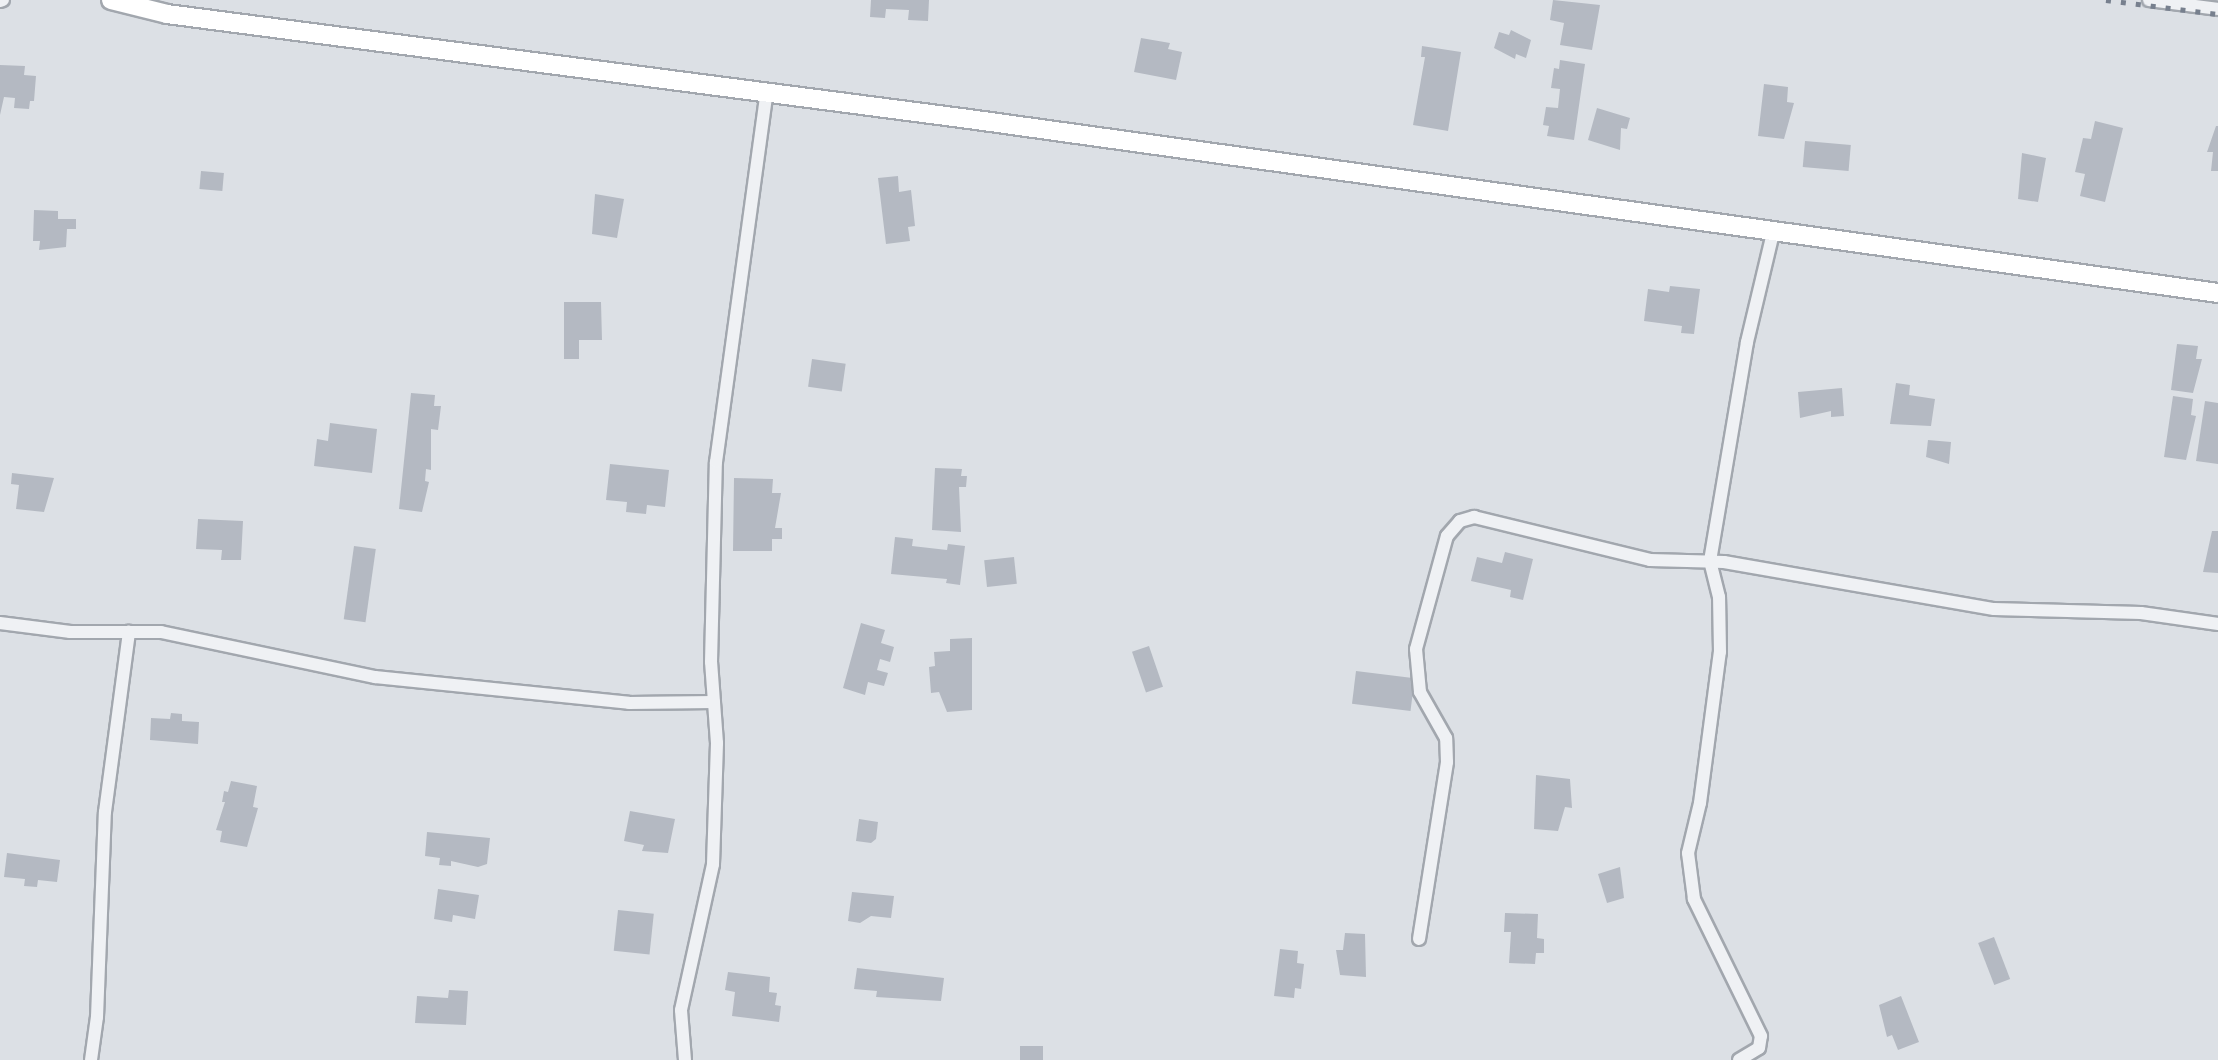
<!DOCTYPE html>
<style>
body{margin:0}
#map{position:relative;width:2218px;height:1060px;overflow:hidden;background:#dce0e5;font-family:"DejaVu Sans",sans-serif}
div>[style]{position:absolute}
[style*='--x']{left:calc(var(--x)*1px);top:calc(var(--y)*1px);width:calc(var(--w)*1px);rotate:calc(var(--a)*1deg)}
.building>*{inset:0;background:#b4b9c2;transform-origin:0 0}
.roads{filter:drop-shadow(2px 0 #a2a7ae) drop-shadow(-2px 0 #a2a7ae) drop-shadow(0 2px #a2a7ae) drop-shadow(0 -2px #a2a7ae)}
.street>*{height:12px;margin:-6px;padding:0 6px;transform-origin:6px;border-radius:6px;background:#eff1f4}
.secondary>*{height:18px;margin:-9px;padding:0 9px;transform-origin:9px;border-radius:9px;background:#fff}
.rail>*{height:5px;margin-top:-2.5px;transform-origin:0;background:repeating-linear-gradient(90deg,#77808e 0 5px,transparent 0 15px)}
span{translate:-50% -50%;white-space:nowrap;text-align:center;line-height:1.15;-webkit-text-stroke:8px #ebeff3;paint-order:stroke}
</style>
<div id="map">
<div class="building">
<i style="clip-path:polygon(871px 0,929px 0,928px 21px,908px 20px,909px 10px,886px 9px,885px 18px,870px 17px)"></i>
<i style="clip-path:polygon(1553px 0,1600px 5px,1592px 50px,1560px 45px,1564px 23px,1550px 20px)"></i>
<i style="clip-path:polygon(1511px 30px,1531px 40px,1526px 58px,1516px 54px,1515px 59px,1494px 48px,1499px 32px,1509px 35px)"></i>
<i style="clip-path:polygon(1141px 38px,1170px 43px,1168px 49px,1182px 52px,1176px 80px,1134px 72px)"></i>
<i style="clip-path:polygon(1422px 46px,1461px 52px,1448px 131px,1413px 125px,1425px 57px,1421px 57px)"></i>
<i style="clip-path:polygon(1560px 60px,1585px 64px,1574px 140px,1547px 136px,1549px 126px,1543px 125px,1546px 107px,1558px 108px,1560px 89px,1551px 88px,1554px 68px,1559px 69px)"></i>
<i style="clip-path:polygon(0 65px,25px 66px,24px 75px,36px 76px,34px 101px,30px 101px,29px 109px,14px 108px,15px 98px,4px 97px,0 115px)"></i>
<i style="clip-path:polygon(1764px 84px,1788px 87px,1787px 102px,1794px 103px,1784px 139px,1758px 136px)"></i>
<i style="clip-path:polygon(1597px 108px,1630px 118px,1627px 129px,1621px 128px,1620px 150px,1588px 140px)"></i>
<i style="clip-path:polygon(2095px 121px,2123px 128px,2105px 202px,2080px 196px,2085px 174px,2075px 172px,2083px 138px,2091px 139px)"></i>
<i style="clip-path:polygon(2216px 126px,2218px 126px,2218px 171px,2211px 171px,2213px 152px,2207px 152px)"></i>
<i style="left:1805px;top:141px;width:46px;height:26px;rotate:5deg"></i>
<i style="clip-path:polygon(2022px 153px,2046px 158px,2038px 202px,2018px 199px)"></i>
<i style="left:201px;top:171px;width:23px;height:18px;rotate:5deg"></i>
<i style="clip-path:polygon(898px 176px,899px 192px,911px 190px,915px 226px,908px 227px,910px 241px,886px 244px,878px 178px)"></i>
<i style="clip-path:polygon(595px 194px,624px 199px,617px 238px,592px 234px)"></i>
<i style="clip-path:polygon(34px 210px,58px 211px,58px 219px,76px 219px,76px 229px,67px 229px,66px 247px,39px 250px,40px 241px,33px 241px)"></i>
<i style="clip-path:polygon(1670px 286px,1700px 289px,1694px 334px,1681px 333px,1682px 326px,1644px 321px,1648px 289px,1669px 292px)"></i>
<i style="clip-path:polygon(564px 302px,601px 302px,602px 340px,579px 340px,579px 359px,564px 359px)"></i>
<i style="clip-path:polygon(2177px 344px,2198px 346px,2196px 359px,2202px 359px,2193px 393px,2171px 390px)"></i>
<i style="left:812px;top:359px;width:34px;height:28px;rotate:8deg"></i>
<i style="clip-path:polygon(1896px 383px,1910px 385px,1909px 395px,1935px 399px,1931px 426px,1890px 424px)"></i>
<i style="clip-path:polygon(1842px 388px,1844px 416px,1831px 417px,1831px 411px,1800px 418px,1798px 392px)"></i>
<i style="clip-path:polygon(411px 393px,435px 395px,434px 406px,441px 406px,438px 430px,431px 429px,431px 470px,426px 469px,425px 481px,429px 482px,422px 512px,399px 509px)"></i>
<i style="clip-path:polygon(2173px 396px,2193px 399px,2191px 415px,2196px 416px,2186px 460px,2164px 457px)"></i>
<i style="clip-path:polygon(2205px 401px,2218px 403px,2218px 464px,2196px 461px)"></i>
<i style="clip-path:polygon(330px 423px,377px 429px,372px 473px,314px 466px,317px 439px,328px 441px)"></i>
<i style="clip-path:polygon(1928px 440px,1951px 442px,1949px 464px,1926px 457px)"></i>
<i style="clip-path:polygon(610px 464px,669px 470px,665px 507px,647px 505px,646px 514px,626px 512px,627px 502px,606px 500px)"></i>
<i style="clip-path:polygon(935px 468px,962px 469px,961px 476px,967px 476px,966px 487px,959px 487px,961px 532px,932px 530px)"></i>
<i style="clip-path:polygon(12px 473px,54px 478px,44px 512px,16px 509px,19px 485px,11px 484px)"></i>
<i style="clip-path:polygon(734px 478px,773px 479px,772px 493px,781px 493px,775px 528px,782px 528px,782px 539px,772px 539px,772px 551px,733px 551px)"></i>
<i style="clip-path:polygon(198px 519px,243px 521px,241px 560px,221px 560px,222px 550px,196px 549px)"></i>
<i style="clip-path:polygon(2212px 531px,2218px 531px,2218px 573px,2203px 572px)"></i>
<i style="clip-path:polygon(895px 537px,913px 539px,912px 546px,947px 550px,948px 544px,965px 546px,960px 585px,946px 583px,947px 579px,891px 574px)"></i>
<i style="left:354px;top:546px;width:22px;height:74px;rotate:8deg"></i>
<i style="clip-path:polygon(1505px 552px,1533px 559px,1523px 600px,1510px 597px,1511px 590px,1471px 581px,1477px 557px,1502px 563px)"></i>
<i style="left:1014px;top:557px;width:27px;height:30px;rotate:84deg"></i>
<i style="clip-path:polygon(861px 623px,885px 630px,881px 643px,894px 647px,890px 662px,880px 659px,877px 670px,888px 673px,884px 686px,868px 682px,865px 695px,843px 688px)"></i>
<i style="clip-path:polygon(972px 638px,972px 710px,947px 712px,939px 692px,931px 693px,929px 667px,935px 666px,934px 652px,950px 651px,950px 639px)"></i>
<i style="left:1149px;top:646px;width:43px;height:18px;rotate:71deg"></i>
<i style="left:1356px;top:671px;width:59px;height:33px;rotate:7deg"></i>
<i style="clip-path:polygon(171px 713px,182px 714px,182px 721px,199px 722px,198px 744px,150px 740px,151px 718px,170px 719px)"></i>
<i style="clip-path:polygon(1536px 775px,1570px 779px,1572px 808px,1565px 807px,1558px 831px,1534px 829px)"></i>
<i style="clip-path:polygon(231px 781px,257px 786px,253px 807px,258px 808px,247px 847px,220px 842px,222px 831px,216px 830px,225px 802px,222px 802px,224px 791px,228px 792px)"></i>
<i style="clip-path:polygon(630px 811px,675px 819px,668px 853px,642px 851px,644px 845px,624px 841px)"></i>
<i style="clip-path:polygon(859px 819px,878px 822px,876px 839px,871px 843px,856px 841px)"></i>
<i style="clip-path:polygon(427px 832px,490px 838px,487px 864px,478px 867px,451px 861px,451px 866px,439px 865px,440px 858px,425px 856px)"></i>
<i style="clip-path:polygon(7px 853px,60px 860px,57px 882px,38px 880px,37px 887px,24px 886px,25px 879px,4px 877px)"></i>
<i style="clip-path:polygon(1620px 867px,1624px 898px,1607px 903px,1598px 874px)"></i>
<i style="clip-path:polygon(438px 889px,479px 895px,475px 919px,453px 915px,452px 922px,434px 919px)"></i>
<i style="clip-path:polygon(852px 892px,894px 896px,891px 918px,871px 916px,860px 923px,848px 921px)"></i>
<i style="left:618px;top:910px;width:36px;height:41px;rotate:6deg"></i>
<i style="clip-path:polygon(1505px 913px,1538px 914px,1537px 938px,1544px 939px,1544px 953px,1536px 953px,1535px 964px,1509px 963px,1511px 932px,1504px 932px)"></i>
<i style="clip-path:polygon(1345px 933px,1365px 934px,1366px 977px,1340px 975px,1336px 950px,1343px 950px)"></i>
<i style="left:1994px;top:937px;width:45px;height:17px;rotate:69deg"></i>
<i style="clip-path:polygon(1280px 949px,1298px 951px,1297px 963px,1304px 964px,1301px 989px,1295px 988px,1294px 998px,1274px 996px)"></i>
<i style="clip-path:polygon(857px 968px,944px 978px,941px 1001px,876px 997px,877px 991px,854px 989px)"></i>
<i style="clip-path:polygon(728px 972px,770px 977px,769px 992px,777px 993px,775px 1005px,781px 1006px,779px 1022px,732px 1016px,735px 992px,725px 990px)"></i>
<i style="clip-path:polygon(449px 990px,468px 991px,466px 1025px,415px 1023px,417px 996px,448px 998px)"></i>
<i style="clip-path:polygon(1901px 996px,1919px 1042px,1898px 1050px,1892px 1035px,1887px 1037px,1879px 1005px)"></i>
<i style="left:1020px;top:1046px;width:23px;height:14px"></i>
</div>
<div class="roads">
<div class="street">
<i style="--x:2149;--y:0;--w:70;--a:7.4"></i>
<i style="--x:0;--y:1;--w:3;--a:-18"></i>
<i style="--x:0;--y:623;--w:71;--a:7.3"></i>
<i style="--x:70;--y:632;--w:91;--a:0"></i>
<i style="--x:161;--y:632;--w:219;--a:11.9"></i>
<i style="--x:375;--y:677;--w:255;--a:5.8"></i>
<i style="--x:629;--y:703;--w:85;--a:-0.7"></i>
<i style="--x:1419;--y:939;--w:179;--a:-81"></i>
<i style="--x:1447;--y:762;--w:24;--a:-92"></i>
<i style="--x:1446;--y:738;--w:53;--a:-119.5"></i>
<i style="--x:1420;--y:692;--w:43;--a:-95.3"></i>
<i style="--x:1416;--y:649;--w:117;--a:-74.7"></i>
<i style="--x:1447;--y:536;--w:20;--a:-49"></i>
<i style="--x:1460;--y:521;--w:15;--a:-16"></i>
<i style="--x:1474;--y:517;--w:181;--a:13.7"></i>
<i style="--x:1650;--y:560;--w:74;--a:1.5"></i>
<i style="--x:1724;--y:562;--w:274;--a:9.9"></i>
<i style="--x:1994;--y:609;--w:147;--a:1.6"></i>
<i style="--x:2141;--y:613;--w:78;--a:8.1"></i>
<i style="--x:91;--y:1060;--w:43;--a:-82.1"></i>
<i style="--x:97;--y:1017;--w:205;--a:-87.8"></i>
<i style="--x:105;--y:812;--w:182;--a:-82.4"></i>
<i style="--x:685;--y:1060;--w:50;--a:-94.6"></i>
<i style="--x:681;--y:1010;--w:149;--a:-77.6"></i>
<i style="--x:713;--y:864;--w:121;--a:-88.1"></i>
<i style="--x:717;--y:743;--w:81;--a:-94.2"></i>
<i style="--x:711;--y:662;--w:200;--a:-88.6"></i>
<i style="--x:716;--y:462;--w:373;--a:-82.2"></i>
<i style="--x:1739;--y:1060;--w:23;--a:-31"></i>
<i style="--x:1759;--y:1048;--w:12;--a:-81"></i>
<i style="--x:1761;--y:1036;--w:153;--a:-116.1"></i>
<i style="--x:1694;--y:899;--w:46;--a:-97.4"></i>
<i style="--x:1688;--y:853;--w:51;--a:-76.5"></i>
<i style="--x:1700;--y:803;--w:152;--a:-82.5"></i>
<i style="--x:1720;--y:652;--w:55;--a:-91"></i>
<i style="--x:1719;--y:597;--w:37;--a:-104"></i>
<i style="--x:1710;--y:561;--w:222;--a:-80.4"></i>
<i style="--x:1747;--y:342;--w:116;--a:-76.6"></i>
</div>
<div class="secondary">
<i style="--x:111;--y:0;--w:58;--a:14"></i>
<i style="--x:167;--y:14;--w:809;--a:7.46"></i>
<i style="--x:969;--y:119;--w:1261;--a:7.93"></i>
</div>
</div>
<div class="rail">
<i style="--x:2106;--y:0;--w:113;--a:7.1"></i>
</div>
</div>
